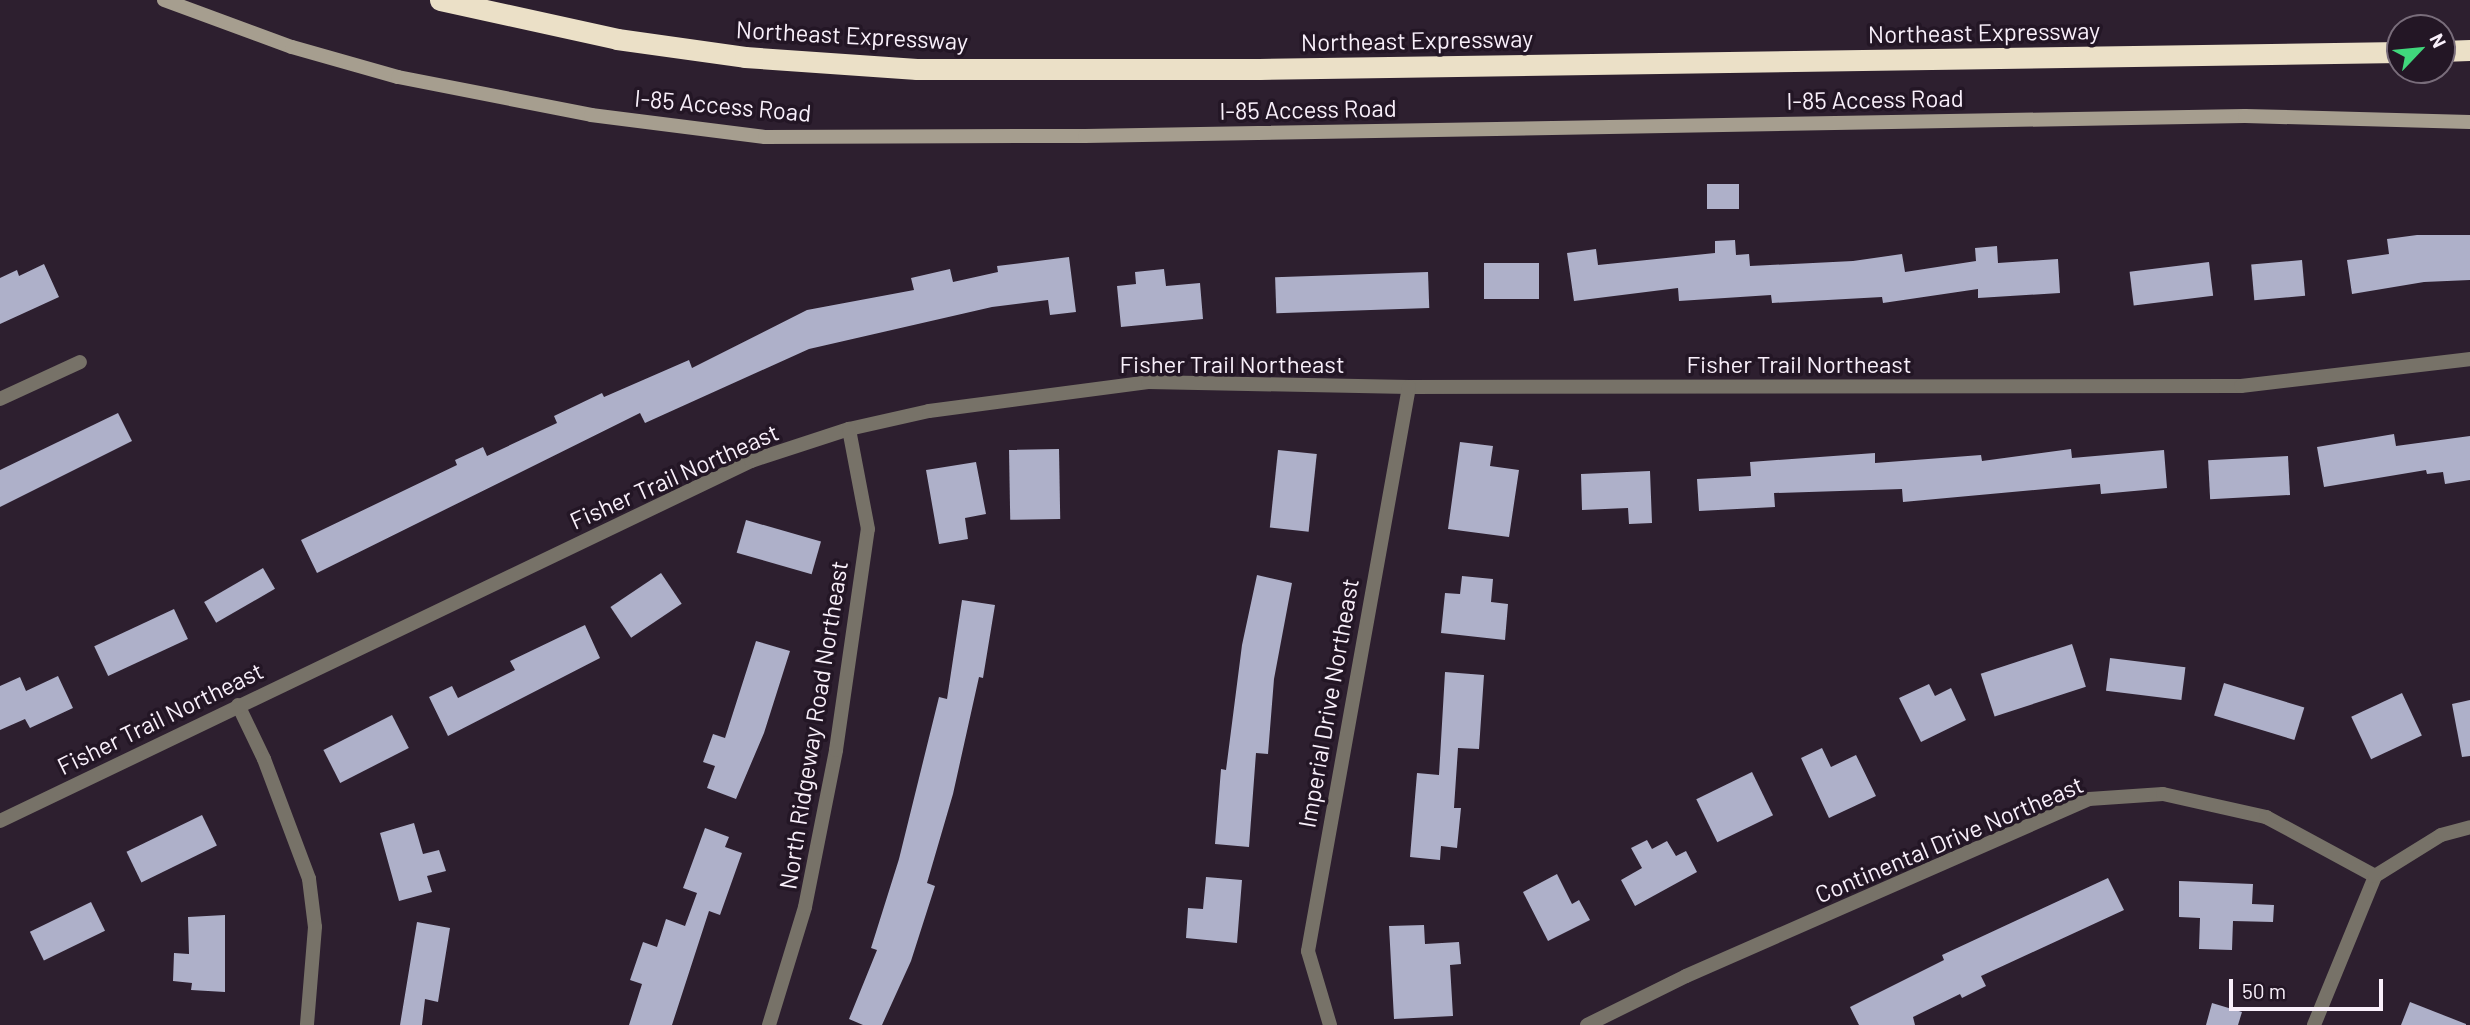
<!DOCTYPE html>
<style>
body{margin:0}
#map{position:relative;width:2470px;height:1025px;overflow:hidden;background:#2d1f2f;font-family:Barlow,sans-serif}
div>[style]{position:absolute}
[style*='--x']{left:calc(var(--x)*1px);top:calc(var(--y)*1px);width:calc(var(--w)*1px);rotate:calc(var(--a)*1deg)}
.building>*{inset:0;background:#aeb0c9;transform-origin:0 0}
.street>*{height:14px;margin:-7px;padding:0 7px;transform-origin:7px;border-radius:7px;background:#777268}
.secondary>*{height:14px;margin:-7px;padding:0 7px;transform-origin:7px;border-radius:7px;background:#a69e8f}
.highway>*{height:21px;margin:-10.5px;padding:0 10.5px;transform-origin:10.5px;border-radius:10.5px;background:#ebe0c7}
span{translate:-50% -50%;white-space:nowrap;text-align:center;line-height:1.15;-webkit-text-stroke:7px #231625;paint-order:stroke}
.street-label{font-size:24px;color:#f9f0fb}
.north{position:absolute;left:2386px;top:14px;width:70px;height:70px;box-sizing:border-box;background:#231625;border:2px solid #796d7b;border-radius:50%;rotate:64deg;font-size:19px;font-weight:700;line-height:28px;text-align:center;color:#f9f0fb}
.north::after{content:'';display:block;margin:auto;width:24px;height:32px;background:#40d77c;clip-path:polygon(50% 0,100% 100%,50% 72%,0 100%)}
.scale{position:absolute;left:2229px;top:979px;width:154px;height:32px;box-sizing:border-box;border:4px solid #f9f0fb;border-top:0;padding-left:9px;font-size:21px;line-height:24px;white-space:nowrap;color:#f9f0fb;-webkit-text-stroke:5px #231625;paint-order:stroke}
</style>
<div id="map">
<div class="building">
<i style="left:1707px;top:184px;width:32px;height:25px"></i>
<i style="clip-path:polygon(2417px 235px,2470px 235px,2470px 280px,2424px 282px,2352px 294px,2347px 260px,2389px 254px,2387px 239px)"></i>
<i style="clip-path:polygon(1735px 240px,1736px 255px,1749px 254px,1750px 266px,1853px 261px,1902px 254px,1905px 272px,1976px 261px,1975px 248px,1997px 246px,1998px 263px,2058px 259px,2060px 293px,1978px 298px,1978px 289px,1883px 303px,1882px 297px,1772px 303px,1771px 295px,1679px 301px,1678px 288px,1574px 301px,1567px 253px,1596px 249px,1598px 265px,1715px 253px,1715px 241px)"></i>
<i style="clip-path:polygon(1069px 257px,1076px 312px,1050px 315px,1048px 300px,992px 307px,809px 349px,645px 423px,640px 413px,317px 573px,301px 540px,457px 465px,455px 460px,483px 447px,487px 456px,557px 423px,554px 416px,602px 393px,604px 397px,689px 360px,692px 368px,807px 310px,914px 290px,911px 278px,950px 269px,953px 282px,998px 272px,997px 266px)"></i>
<i style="left:2302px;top:260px;width:36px;height:51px;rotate:85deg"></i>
<i style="left:2209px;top:262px;width:34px;height:80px;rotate:83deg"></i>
<i style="left:1484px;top:263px;width:55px;height:36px"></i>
<i style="clip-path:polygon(44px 264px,59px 297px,0 324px,0 278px,17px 270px,19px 276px)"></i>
<i style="clip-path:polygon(1164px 269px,1166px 286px,1200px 283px,1203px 319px,1121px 327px,1117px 286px,1136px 284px,1135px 272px)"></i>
<i style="left:1428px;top:272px;width:36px;height:153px;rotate:88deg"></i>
<i style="clip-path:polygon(118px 413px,132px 441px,0 507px,0 470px)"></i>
<i style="clip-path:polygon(2394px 434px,2396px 446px,2470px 436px,2470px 480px,2445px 484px,2443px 472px,2427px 474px,2426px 470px,2324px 487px,2317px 447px)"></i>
<i style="clip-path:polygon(1460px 442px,1493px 446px,1490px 466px,1519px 470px,1509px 537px,1448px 529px)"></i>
<i style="left:1059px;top:449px;width:70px;height:50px;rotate:89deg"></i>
<i style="clip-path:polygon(2071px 449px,2072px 458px,2164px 450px,2167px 488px,2101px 494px,2100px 484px,1903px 502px,1902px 489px,1774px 493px,1775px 507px,1699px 511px,1697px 479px,1751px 476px,1750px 462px,1875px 453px,1875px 463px,1981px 455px,1982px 461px)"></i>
<i style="left:1278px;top:450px;width:39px;height:78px;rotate:6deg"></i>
<i style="left:2288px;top:456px;width:39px;height:80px;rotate:87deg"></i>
<i style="clip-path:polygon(976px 462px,986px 514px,965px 518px,968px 539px,939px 544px,926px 470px)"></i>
<i style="clip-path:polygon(1650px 471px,1652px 523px,1629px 524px,1628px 508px,1582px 510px,1581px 474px)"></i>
<i style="left:746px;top:520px;width:78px;height:34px;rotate:16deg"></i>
<i style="left:263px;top:568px;width:24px;height:68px;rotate:60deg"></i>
<i style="left:661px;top:573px;width:37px;height:61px;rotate:56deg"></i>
<i style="clip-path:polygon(1257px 575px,1292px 583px,1274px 679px,1268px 754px,1256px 753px,1249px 847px,1215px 844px,1221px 769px,1226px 770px,1242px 645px)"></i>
<i style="clip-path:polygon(1462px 576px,1493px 579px,1491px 602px,1508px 604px,1505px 640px,1441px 633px,1445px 593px,1460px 594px)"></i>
<i style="clip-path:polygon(962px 600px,995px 605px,983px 678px,979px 677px,953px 794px,927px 883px,935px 886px,911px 961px,882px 1025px,863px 1025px,849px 1019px,877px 950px,871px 948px,899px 859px,939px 697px,947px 699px)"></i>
<i style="left:174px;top:609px;width:33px;height:88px;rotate:65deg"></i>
<i style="clip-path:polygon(585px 625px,600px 658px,448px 736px,429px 697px,452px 686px,458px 698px,515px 670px,510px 661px)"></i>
<i style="clip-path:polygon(756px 641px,790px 651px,764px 733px,736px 799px,707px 788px,715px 766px,703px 762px,713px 734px,725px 738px)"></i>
<i style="left:2072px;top:644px;width:45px;height:96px;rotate:72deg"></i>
<i style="left:2110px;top:658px;width:76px;height:33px;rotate:7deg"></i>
<i style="clip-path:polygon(1445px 672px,1484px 675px,1479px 749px,1458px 748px,1454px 808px,1461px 808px,1457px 848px,1441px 846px,1440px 860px,1410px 857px,1417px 773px,1439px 775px)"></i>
<i style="clip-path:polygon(58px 676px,73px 708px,30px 728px,25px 719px,0 730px,0 686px,20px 677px,26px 691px)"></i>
<i style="left:2224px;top:683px;width:84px;height:34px;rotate:17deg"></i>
<i style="clip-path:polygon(1929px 684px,1935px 696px,1951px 688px,1966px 720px,1921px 742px,1899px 698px)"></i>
<i style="left:2402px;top:693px;width:47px;height:56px;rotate:65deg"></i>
<i style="clip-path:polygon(2470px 700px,2470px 756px,2462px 757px,2452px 704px)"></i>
<i style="left:392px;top:715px;width:37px;height:77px;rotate:63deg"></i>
<i style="clip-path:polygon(1822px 748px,1831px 767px,1856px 755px,1876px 796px,1829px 818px,1801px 758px)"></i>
<i style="left:1752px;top:772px;width:48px;height:62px;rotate:64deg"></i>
<i style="left:202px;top:815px;width:34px;height:84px;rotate:64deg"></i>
<i style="clip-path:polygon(414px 823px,423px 854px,439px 850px,446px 871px,427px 876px,432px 892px,399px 901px,380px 833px)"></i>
<i style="clip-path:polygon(705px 828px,729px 837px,725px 847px,742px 853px,720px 915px,709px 911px,672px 1025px,629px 1025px,642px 984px,630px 980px,643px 942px,657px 947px,666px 919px,685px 926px,697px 893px,683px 888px)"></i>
<i style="clip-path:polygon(1647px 840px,1652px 849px,1667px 841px,1676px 856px,1686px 851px,1697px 872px,1635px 906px,1621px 880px,1642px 868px,1631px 848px)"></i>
<i style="clip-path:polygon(1557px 874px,1572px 904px,1579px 900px,1590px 920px,1548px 941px,1523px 892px)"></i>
<i style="clip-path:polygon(1206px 877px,1242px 880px,1237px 943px,1186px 938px,1188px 908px,1203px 909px)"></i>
<i style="clip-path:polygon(2108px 878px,2124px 910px,1981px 976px,1986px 986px,1962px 998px,1960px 994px,1913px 1017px,1915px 1025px,1859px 1025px,1850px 1007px,1944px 960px,1942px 955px)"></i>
<i style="clip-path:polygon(2179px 881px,2253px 884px,2252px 904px,2274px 905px,2273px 922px,2233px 921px,2232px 950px,2199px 949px,2200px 918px,2179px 917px)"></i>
<i style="left:91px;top:902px;width:32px;height:68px;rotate:64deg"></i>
<i style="clip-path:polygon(225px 915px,225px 992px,191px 990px,192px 983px,173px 981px,174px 953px,189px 954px,188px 917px)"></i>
<i style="clip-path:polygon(417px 922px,450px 928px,438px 1002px,425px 999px,422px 1025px,400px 1025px)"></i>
<i style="clip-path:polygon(1424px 925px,1425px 944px,1459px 942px,1461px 964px,1450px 965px,1453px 1016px,1394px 1019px,1389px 926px)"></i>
<i style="clip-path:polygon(2410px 1002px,2466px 1024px,2466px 1025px,2401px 1025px)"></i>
<i style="clip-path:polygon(2212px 1003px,2242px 1012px,2238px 1025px,2206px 1025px)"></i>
</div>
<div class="street">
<i style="--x:0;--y:399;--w:88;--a:-24.8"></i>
<i style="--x:238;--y:705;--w:60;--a:64.3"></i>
<i style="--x:264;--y:759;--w:128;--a:69.4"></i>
<i style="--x:309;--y:879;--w:48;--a:82.9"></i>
<i style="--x:315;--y:927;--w:98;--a:94.7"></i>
<i style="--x:0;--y:821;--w:833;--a:-25.61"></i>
<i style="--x:751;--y:461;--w:103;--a:-18.1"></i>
<i style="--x:849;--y:429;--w:82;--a:-12.7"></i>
<i style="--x:929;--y:411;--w:221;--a:-7.5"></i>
<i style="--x:1148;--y:382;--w:261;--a:1.1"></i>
<i style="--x:1409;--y:387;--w:832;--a:-0.07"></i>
<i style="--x:2241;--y:386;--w:231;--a:-6.7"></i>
<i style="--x:769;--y:1025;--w:123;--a:-73"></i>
<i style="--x:805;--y:907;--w:160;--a:-78.8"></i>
<i style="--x:836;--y:750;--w:223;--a:-81.8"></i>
<i style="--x:868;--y:529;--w:102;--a:-100.8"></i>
<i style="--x:1330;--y:1025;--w:77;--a:-106.6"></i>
<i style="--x:1308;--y:951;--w:573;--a:-79.85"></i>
<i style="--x:1587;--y:1025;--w:110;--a:-26.3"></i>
<i style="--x:1686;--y:976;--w:440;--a:-23.7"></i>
<i style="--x:2089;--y:799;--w:74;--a:-3.9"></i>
<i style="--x:2163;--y:794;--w:106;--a:12.6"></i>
<i style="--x:2266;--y:817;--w:124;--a:28.4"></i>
<i style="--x:2314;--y:1025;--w:161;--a:-67.7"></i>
<i style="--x:2375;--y:876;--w:78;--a:-31.8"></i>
<i style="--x:2441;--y:835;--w:30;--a:-15"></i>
</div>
<div class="secondary">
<i style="--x:164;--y:0;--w:136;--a:20.2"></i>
<i style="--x:292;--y:47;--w:110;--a:15.8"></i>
<i style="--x:398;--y:77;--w:197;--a:11.1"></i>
<i style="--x:591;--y:115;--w:175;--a:7.2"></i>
<i style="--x:765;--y:137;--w:320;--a:-0.2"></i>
<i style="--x:1085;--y:136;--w:1160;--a:-0.99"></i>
<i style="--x:2245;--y:116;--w:225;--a:1.5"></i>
</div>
<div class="highway">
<i style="--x:440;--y:0;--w:181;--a:12.4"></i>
<i style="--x:617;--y:39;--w:129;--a:8"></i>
<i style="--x:745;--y:57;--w:172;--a:4"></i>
<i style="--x:917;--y:69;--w:342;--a:0"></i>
<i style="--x:1259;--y:69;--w:1141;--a:-0.85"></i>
<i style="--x:2442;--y:51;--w:28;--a:-2"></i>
</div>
<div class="street-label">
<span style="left:1984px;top:32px;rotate:-1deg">Northeast Expressway</span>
<span style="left:852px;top:35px;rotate:3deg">Northeast Expressway</span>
<span style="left:1417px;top:40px;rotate:-1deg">Northeast Expressway</span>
<span style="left:1875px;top:99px;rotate:-1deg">I-85 Access Road</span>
<span style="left:723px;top:105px;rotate:5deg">I-85 Access Road</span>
<span style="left:1308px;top:109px;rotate:-1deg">I-85 Access Road</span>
<span style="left:1232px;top:364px">Fisher Trail Northeast</span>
<span style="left:1799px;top:364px">Fisher Trail Northeast</span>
<span style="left:674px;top:476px;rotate:-24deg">Fisher Trail Northeast</span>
<span style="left:1328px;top:703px;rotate:-80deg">Imperial Drive Northeast</span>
<span style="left:160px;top:718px;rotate:-26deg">Fisher Trail Northeast</span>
<span style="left:813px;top:725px;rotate:-81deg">North Ridgeway Road Northeast</span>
<span style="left:1949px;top:839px;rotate:-23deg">Continental Drive Northeast</span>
</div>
<div class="north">N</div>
<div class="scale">50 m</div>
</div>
